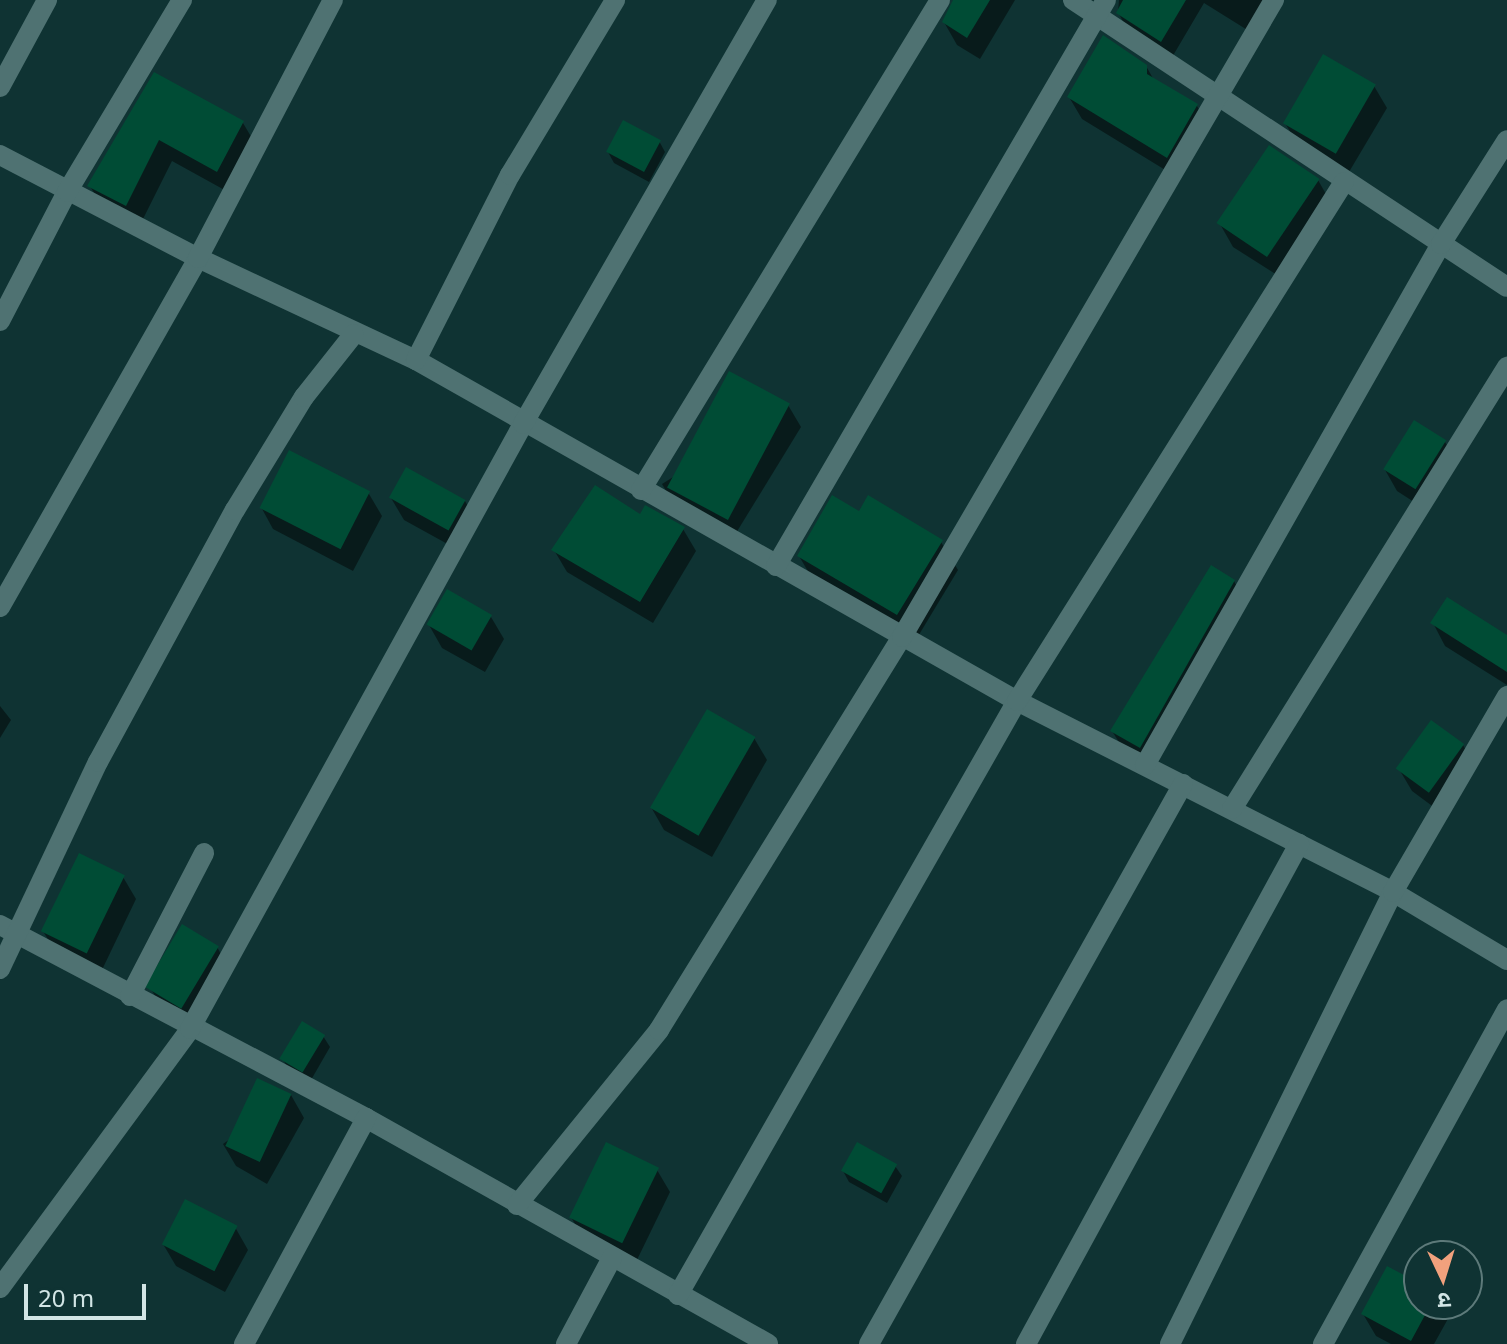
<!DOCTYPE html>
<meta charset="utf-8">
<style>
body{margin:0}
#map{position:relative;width:1507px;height:1344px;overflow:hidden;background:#0f3333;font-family:"Noto Sans","Noto Sans Devanagari",sans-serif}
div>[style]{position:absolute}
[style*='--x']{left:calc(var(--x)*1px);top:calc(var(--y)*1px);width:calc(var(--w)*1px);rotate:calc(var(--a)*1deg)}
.shadow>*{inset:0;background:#0007}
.building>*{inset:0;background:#004c35;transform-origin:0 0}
.minor>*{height:20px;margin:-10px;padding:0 10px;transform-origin:10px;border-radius:10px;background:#4f7272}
span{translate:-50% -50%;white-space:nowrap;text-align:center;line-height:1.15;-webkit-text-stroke:8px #0f3333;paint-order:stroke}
.north{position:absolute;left:1403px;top:1240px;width:80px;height:80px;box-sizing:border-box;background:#0f3333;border:2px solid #5d7a7a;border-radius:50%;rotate:176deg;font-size:22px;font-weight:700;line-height:32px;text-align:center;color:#d2e5e5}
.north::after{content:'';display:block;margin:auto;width:28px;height:36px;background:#f1a17d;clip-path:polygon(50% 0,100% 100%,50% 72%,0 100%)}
.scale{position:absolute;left:24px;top:1284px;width:122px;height:36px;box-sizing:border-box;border:4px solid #d2e5e5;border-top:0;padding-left:10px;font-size:24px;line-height:28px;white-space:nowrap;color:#d2e5e5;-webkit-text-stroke:6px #0f3333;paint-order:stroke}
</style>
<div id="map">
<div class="shadow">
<i style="clip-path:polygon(955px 0,1015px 0,980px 59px,957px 45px,944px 22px)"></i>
<i style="clip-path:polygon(1119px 0,1278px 0,1257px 36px,1204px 3px,1171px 59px,1128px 31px,1118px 12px)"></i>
<i style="clip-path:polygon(1146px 66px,1154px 80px,1197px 106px,1210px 128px,1180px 179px,1082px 119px,1069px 97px)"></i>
<i style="clip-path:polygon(155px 75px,243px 123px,256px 145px,230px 193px,172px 161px,139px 227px,103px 208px,90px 186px)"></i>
<i style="clip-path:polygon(1374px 86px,1387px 108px,1346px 177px,1298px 145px,1285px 123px)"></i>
<i style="clip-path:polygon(659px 141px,665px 152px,649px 182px,614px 163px,608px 152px)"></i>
<i style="clip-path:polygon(1318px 180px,1331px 203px,1285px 280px,1233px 247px,1220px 224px)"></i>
<i style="clip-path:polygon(788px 405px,801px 427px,733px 538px,675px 506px,662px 484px)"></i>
<i style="clip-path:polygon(1445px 442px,1458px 464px,1428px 511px,1397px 491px,1384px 468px)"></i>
<i style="clip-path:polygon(369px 494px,382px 516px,353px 571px,273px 529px,261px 507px)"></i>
<i style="clip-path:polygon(391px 498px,465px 501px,478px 524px,462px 552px,404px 520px)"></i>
<i style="clip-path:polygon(859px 513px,941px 542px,958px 570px,914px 643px,816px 585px,799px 556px)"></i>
<i style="clip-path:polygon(640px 517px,683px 529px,696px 551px,653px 623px,567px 572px,554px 550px)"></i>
<i style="clip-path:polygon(1234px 581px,1243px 598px,1149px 764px,1122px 747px,1112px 731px)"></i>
<i style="clip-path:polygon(491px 617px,504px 639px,485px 672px,442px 648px,429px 625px)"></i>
<i style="clip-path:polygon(1433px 623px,1507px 638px,1507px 685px,1445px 646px)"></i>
<i style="clip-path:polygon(0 706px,11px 720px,0 738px)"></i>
<i style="clip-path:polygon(754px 738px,767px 760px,712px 857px,664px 830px,651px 807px)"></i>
<i style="clip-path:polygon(1463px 745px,1476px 768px,1443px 814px,1412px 791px,1399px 769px)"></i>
<i style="clip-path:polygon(123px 877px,136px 899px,100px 974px,56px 953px,43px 931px)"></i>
<i style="clip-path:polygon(217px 947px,230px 970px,196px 1028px,164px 1011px,151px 989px)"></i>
<i style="clip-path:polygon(323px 1036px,330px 1047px,311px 1080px,288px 1068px,282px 1058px)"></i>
<i style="clip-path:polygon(291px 1095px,304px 1118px,267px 1184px,236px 1166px,223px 1144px)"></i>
<i style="clip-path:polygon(895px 1166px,902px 1176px,887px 1203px,849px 1182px,843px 1171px)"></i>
<i style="clip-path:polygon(657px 1170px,670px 1192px,634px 1266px,584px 1240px,571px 1217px)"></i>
<i style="clip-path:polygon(235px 1227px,248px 1250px,225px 1292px,176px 1266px,163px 1244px)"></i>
<i style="clip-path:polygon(1419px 1286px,1419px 1304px,1441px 1304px,1449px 1317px,1434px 1344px,1391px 1344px,1376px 1336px,1363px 1314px)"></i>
</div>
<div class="building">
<i style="clip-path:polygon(953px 0,990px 0,967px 38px,942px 22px)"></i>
<i style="clip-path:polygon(1123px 0,1186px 0,1161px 42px,1116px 13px)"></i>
<i style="clip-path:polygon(1103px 35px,1147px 65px,1147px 74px,1198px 104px,1167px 158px,1067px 97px)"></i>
<i style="left:1323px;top:54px;width:61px;height:80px;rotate:30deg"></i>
<i style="clip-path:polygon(154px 72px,244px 121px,217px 172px,159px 140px,126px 206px,87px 186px)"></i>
<i style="left:623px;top:120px;width:43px;height:36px;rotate:28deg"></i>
<i style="left:1269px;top:145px;width:61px;height:94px;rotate:34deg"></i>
<i style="left:729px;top:371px;width:69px;height:132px;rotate:28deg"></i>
<i style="left:1414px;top:420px;width:38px;height:58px;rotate:32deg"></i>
<i style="left:289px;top:450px;width:91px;height:65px;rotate:27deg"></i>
<i style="left:406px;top:467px;width:68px;height:35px;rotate:29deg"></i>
<i style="clip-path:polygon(595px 485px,640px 514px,645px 505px,685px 527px,640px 602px,551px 550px)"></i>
<i style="clip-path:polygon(832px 495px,859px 511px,868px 495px,943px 540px,897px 615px,797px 556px)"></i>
<i style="clip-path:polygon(1211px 565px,1235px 580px,1140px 748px,1110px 731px)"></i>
<i style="left:447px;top:589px;width:52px;height:41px;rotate:30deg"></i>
<i style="clip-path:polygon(1447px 597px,1507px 635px,1507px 672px,1430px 623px)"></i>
<i style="left:707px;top:709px;width:56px;height:114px;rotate:30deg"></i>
<i style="left:1431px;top:720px;width:41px;height:60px;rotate:36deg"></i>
<i style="left:79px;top:853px;width:51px;height:87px;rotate:26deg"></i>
<i style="left:182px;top:924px;width:43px;height:73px;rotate:31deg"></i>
<i style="left:302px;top:1021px;width:27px;height:44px;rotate:31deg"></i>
<i style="left:257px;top:1078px;width:38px;height:75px;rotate:25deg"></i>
<i style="left:606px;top:1142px;width:59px;height:84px;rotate:26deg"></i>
<i style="left:857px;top:1142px;width:46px;height:33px;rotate:29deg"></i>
<i style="left:185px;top:1199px;width:59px;height:51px;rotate:27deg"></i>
<i style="clip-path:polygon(1387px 1266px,1419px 1283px,1419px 1304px,1431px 1304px,1411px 1341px,1361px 1314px)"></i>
</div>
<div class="minor">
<i style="--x:1073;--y:0;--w:520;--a:33.48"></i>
<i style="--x:0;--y:87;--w:99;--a:-61.6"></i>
<i style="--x:0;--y:155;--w:223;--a:27.5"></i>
<i style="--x:198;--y:258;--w:241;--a:25.1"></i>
<i style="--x:416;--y:360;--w:691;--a:29.57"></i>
<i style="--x:1017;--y:701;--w:422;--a:26.9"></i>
<i style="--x:1393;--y:892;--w:133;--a:30.8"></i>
<i style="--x:0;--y:321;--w:145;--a:-62.6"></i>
<i style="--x:67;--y:192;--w:224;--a:-59.1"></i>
<i style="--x:416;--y:360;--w:208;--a:-63.1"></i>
<i style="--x:510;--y:175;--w:204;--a:-59"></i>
<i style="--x:641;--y:490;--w:574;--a:-58.61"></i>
<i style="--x:776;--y:566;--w:655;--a:-59.76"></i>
<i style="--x:0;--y:607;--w:401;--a:-60.4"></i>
<i style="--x:198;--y:258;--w:291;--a:-62.4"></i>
<i style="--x:1145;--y:765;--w:599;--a:-60.4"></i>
<i style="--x:1441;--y:244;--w:123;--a:-57.6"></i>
<i style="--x:1232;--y:809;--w:521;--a:-58.11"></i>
<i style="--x:0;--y:925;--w:414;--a:27.8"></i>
<i style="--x:366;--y:1118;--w:461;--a:29.3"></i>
<i style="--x:0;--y:969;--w:229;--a:-64.7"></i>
<i style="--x:98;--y:762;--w:287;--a:-61.5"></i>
<i style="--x:235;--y:510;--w:132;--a:-58.6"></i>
<i style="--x:304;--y:397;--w:80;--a:-51.6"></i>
<i style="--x:130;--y:996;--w:161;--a:-62.6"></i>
<i style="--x:517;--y:1205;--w:225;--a:-50.9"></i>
<i style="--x:659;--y:1030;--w:462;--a:-58.3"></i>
<i style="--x:902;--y:637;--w:738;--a:-59.72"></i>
<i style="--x:0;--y:1288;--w:321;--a:-53.7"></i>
<i style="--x:190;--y:1029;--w:691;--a:-61.17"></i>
<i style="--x:523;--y:424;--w:489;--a:-60.1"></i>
<i style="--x:678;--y:1295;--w:684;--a:-60.29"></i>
<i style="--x:1017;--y:701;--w:613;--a:-57.79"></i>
<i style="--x:244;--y:1344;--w:257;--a:-61.6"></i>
<i style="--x:566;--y:1344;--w:98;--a:-61.9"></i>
<i style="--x:869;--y:1344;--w:642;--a:-60.72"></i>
<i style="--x:1026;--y:1344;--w:570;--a:-61.37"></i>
<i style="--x:1170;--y:1344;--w:504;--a:-63.74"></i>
<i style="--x:1393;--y:892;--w:227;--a:-59.8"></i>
<i style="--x:1323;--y:1344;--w:382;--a:-61.2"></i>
</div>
<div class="north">उ</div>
<div class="scale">20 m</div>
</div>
